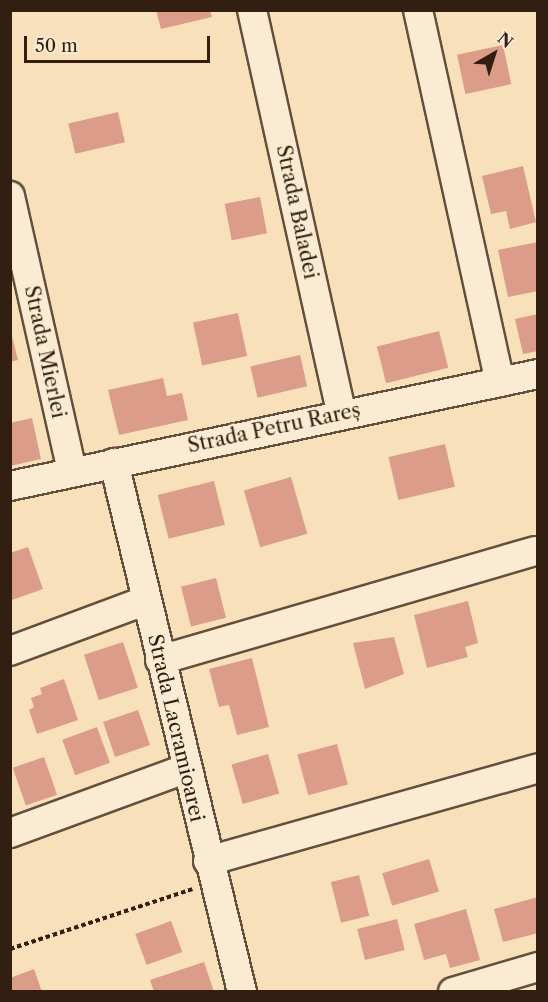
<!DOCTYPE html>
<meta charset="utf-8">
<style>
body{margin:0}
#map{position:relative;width:548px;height:1002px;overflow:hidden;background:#f7e0ba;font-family:"Libre Caslon Text",serif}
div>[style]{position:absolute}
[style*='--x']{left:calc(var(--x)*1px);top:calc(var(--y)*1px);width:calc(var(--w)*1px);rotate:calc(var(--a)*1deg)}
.building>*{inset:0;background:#db9d89;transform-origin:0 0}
.path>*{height:4px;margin-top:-2px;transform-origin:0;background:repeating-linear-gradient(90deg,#321f12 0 4.5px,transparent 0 7.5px)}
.roads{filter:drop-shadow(2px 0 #634f3c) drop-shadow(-2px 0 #634f3c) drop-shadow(0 2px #634f3c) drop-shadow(0 -2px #634f3c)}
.street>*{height:28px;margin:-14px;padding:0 14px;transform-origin:14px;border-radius:14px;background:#faebd2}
span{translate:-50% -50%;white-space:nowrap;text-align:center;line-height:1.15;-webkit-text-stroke:4.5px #faebd2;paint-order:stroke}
.street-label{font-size:20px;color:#321f12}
.frame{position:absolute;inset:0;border:12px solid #321f12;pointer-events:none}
.north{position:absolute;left:464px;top:24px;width:60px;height:60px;-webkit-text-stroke:4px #faebd2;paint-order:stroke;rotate:39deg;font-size:16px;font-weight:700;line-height:24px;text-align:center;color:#321f12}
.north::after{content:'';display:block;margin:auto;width:21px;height:27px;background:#321f12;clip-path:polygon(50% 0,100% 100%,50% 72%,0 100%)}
.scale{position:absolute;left:24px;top:36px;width:186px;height:27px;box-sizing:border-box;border:3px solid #321f12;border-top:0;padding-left:8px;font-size:18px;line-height:21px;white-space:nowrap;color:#321f12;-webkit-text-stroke:4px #faebd2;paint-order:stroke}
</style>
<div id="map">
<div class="building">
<i style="clip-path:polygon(156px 10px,210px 10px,212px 17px,161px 29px)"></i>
<i style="left:503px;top:45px;width:40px;height:47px;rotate:78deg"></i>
<i style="left:118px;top:112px;width:31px;height:51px;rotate:77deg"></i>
<i style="clip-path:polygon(523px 166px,536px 222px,510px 229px,506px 211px,491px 214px,482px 176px)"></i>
<i style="left:260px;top:197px;width:37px;height:36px;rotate:79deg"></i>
<i style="clip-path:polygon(538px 242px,538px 291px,508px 297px,498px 250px)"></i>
<i style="left:238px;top:313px;width:44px;height:46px;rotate:78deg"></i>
<i style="clip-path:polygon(538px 314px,538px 351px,523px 354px,515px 319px)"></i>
<i style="clip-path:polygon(10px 329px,18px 360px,10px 362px)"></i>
<i style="left:439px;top:331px;width:38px;height:64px;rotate:76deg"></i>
<i style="left:300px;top:355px;width:32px;height:51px;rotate:77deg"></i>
<i style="clip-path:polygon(163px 378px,167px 396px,182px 393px,188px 420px,119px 435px,108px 390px)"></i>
<i style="clip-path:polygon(32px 418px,41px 459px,10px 466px,10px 423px)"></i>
<i style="left:445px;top:444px;width:44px;height:58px;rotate:77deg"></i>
<i style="left:291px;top:477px;width:59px;height:49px;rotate:74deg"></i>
<i style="left:214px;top:481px;width:45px;height:58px;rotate:76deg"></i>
<i style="clip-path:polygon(28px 547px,43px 589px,12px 600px,10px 553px)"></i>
<i style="left:216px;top:578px;width:41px;height:36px;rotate:76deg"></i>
<i style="clip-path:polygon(468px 601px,478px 643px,465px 647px,468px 657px,427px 668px,414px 615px)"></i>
<i style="clip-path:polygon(394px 637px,404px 674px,365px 689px,353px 643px)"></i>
<i style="left:123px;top:642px;width:48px;height:41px;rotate:72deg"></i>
<i style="clip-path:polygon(252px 658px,269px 727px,237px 735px,229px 705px,219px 707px,209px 669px)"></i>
<i style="clip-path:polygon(64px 679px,78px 720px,37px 734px,29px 710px,34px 707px,31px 698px,42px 694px,40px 688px)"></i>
<i style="left:138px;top:710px;width:37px;height:37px;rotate:71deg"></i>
<i style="left:97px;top:727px;width:38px;height:37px;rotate:70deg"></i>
<i style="left:337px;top:744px;width:42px;height:41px;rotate:75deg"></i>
<i style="left:268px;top:754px;width:41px;height:38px;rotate:74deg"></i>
<i style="left:44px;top:757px;width:40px;height:33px;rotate:71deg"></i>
<i style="left:429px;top:859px;width:34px;height:49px;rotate:73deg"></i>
<i style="left:359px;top:875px;width:42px;height:29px;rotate:76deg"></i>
<i style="clip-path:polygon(538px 897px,538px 933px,503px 942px,494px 909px)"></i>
<i style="clip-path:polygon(466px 909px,480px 960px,450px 968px,446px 954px,424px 960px,414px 924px)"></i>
<i style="left:397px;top:919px;width:32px;height:41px;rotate:76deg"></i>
<i style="left:171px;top:921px;width:33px;height:38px;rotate:70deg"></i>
<i style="clip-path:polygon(204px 962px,214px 992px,154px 992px,150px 980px)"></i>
<i style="clip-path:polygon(34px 969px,42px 992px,10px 992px,10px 978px)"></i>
</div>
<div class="path">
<i style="--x:10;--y:949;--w:192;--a:-18.2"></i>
</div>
<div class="roads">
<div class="street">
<i style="--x:252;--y:10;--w:413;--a:77.5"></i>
<i style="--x:418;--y:10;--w:381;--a:77.6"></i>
<i style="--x:10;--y:196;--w:283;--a:77.3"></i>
<i style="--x:114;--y:463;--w:544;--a:76.4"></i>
<i style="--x:10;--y:486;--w:540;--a:-11.98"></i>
<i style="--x:10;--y:651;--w:146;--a:-20.4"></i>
<i style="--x:160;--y:660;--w:391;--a:-16.2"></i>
<i style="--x:10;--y:833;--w:186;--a:-20.1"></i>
<i style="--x:208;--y:861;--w:343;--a:-15.7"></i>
<i style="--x:453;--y:992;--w:89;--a:-16.4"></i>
</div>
</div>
<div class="street-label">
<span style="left:297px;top:212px;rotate:78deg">Strada Baladei</span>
<span style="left:45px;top:352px;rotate:78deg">Strada Mierlei</span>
<span style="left:274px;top:428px;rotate:-12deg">Strada Petru Rareș</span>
<span style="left:176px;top:728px;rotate:77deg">Strada Lacramioarei</span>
</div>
<div class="frame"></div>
<div class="north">N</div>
<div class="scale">50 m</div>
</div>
